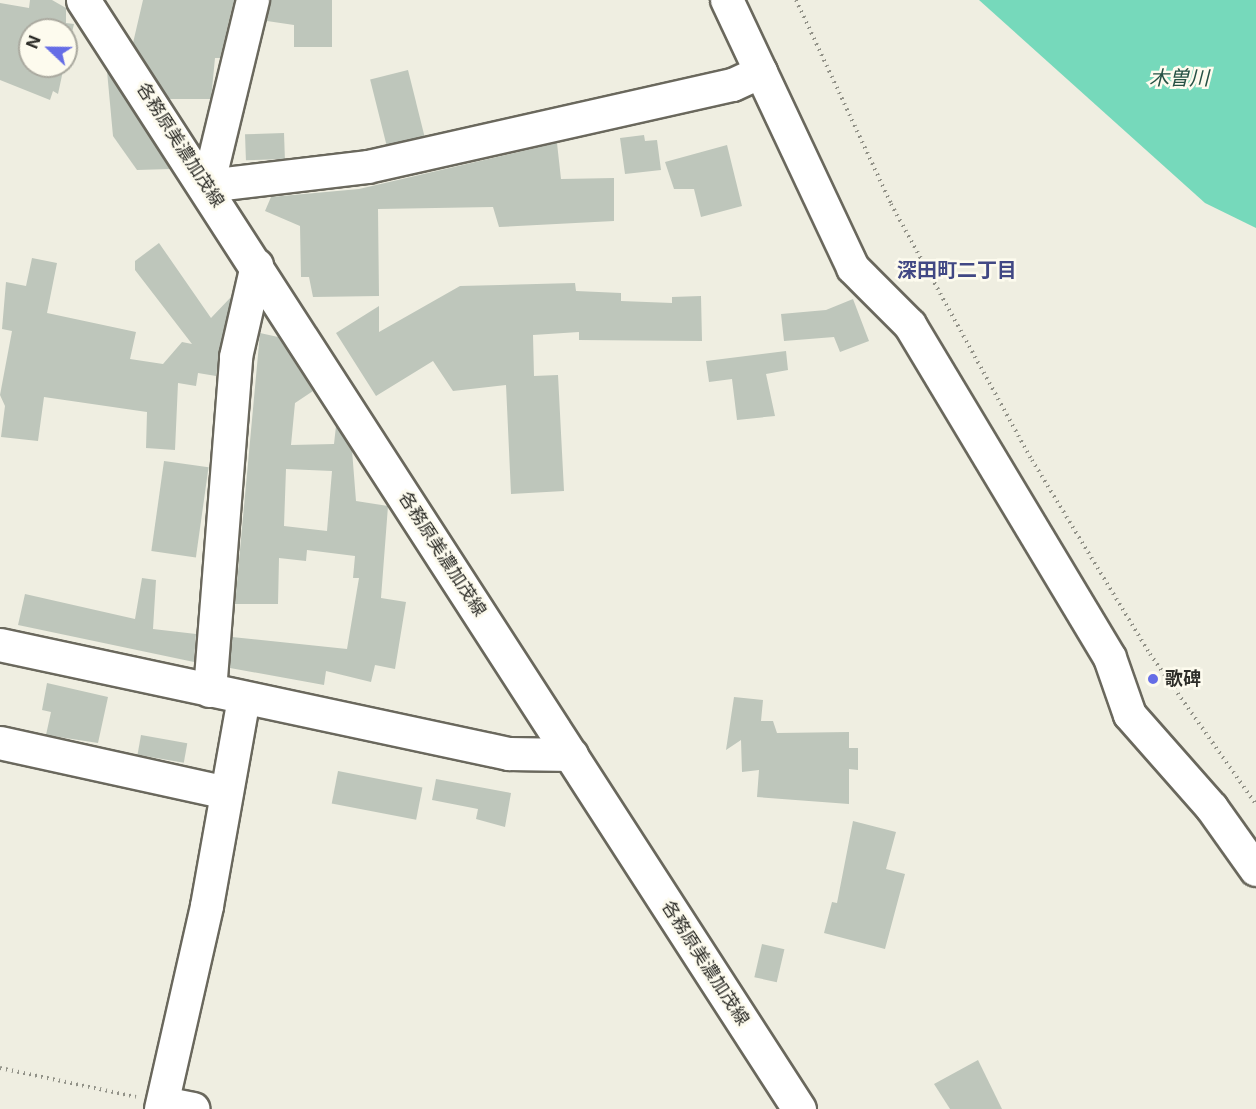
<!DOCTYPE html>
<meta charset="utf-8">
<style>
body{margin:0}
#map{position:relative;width:1256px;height:1109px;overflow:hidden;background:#efeee1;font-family:Inter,"Noto Sans JP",sans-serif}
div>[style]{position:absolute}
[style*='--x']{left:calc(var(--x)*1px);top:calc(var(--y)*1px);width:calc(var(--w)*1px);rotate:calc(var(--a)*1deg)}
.water>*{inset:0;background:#76d9bb}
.building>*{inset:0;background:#bec6bb;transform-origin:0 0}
.path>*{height:4px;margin-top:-2px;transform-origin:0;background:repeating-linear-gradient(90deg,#929288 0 1.5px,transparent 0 6px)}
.roads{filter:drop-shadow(2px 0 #6a685d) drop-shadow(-2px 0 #6a685d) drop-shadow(0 2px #6a685d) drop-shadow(0 -2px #6a685d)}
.minor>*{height:32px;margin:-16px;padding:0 16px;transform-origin:16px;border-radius:16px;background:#fff}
.major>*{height:33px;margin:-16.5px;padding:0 16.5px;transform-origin:16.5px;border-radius:16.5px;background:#fff}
.dots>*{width:16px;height:16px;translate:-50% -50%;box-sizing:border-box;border:3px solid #fdfbee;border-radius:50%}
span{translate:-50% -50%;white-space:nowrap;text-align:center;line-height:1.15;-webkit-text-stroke:5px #fdfbee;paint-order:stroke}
.street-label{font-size:18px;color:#2d2d28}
.poi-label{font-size:18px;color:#2d2d28;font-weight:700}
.left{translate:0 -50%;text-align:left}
.water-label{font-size:20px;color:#265144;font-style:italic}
.neighbourhood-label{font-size:20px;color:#414884;font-weight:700}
.north{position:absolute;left:18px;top:18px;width:60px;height:60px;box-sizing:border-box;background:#fdfbee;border:2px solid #aaa99f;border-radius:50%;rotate:292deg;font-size:16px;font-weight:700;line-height:24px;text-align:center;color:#2d2d28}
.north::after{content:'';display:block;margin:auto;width:21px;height:27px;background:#656de6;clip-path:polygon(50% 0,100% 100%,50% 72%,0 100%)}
</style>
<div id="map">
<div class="water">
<i style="clip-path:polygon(979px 0,1256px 0,1256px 228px,1205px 203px)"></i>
</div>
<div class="building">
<i style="clip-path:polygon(30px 0,52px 0,66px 8px,66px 23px,74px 24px,66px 58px,66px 30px,30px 30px,30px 66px,64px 66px,58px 94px,53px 91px,50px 100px,0 80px,0 3px,29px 8px)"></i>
<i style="clip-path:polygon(143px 0,234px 0,220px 58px,215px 58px,211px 99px,169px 99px,133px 43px)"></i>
<i style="clip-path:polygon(270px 0,332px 0,332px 47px,294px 47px,294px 25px,267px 21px)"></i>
<i style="left:408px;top:70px;width:68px;height:39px;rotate:76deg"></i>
<i style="clip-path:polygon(107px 71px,170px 169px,137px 170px,120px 146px,113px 136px)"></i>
<i style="left:284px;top:133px;width:26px;height:39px;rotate:88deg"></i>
<i style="clip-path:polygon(644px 135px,645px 141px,657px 140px,661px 170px,625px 174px,620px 138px)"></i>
<i style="clip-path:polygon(557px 143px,561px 179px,614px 178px,614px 221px,499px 227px,493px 207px,378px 209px,379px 296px,313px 297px,309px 277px,301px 277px,300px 226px,265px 211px,271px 197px,359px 189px)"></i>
<i style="clip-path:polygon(727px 145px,742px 206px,701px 217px,694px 189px,674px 189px,665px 162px)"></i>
<i style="clip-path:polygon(159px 243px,211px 318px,231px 297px,216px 376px,198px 373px,196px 386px,178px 383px,175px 450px,146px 448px,147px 412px,44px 397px,38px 441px,1px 437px,5px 406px,0 395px,12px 331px,2px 329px,6px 282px,26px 286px,32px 258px,57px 263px,47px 313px,136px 332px,130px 359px,163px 364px,182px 342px,192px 344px,135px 270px,135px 261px)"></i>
<i style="clip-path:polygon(575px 283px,576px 291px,621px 293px,621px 301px,672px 303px,672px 297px,701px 296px,702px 341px,579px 340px,579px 332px,533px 335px,534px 376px,558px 375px,564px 491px,511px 494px,506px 385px,453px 391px,433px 361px,376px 396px,336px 333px,379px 306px,379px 332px,460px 286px)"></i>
<i style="clip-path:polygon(853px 299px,869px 341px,840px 352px,834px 337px,784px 341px,781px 314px,826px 310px)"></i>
<i style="clip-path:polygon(evenodd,260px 333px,278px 337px,313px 391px,295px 403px,291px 445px,334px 444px,336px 426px,352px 450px,356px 501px,388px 506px,381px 598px,406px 602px,395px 669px,375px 665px,371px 682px,326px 671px,324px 685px,230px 668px,232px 637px,347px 649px,359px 578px,353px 578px,355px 556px,307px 550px,306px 561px,279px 558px,278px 604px,235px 604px,260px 333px,286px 469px,332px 471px,327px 531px,284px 526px,286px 469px)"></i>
<i style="clip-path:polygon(786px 351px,788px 370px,766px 374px,775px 416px,737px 420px,732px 379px,709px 382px,706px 361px)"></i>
<i style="left:164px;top:461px;width:45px;height:91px;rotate:8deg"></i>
<i style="clip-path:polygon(142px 578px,156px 580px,153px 629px,196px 634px,194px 662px,18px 625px,25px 594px,135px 619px)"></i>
<i style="clip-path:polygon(47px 683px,108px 697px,98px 743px,46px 735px,51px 712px,42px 710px)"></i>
<i style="clip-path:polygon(734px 697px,763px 700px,761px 721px,773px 721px,777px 733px,849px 732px,849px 748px,858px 748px,858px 770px,849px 769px,849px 804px,757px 797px,759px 770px,742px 772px,741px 740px,726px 750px)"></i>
<i style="left:141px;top:735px;width:47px;height:20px;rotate:10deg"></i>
<i style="left:338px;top:771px;width:86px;height:33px;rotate:11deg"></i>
<i style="clip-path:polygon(436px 779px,511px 793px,505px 827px,476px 819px,478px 809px,432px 800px)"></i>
<i style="clip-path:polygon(853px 821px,896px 832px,886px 869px,905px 874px,885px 949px,824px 933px,832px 902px,837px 903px)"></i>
<i style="left:762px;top:944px;width:23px;height:34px;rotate:13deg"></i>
<i style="clip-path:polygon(978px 1060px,1002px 1109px,950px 1109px,934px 1084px)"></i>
</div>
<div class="path">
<i style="--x:796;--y:0;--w:225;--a:65"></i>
<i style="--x:891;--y:204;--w:292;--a:61.2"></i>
<i style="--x:1032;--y:460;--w:227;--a:58.7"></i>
<i style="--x:1150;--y:654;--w:184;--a:54.8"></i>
<i style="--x:0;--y:1068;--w:139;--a:12"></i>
</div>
<div class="roads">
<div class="minor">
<i style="--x:253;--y:0;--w:191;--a:103.6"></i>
<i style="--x:208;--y:186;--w:161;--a:-6.8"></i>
<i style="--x:368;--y:167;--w:374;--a:-12.7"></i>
<i style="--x:733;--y:85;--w:31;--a:-25"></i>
<i style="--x:727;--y:0;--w:296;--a:64.8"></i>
<i style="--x:853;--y:268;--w:81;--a:45"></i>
<i style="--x:910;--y:325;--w:388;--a:59"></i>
<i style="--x:1110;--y:658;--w:60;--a:70.7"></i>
<i style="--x:1130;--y:715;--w:124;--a:48.6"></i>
<i style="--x:1212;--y:808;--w:76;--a:54.6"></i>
<i style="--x:0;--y:645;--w:521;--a:12.09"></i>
<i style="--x:509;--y:754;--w:63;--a:0.9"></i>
<i style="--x:210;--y:691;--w:335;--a:-85.5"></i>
<i style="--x:236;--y:357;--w:94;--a:-77.1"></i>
<i style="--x:0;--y:743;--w:232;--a:12.4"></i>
<i style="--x:163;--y:1103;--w:31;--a:11"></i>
<i style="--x:161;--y:1109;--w:208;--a:-77.2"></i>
<i style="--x:207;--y:906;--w:211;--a:-79.9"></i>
</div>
<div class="major">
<i style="--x:83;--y:0;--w:1320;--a:57.15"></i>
</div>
</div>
<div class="dots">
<i style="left:1153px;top:679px;background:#656de6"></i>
</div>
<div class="street-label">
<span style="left:180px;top:145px;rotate:57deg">各務原美濃加茂線</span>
<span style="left:442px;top:554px;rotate:57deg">各務原美濃加茂線</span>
<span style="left:705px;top:963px;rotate:57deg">各務原美濃加茂線</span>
</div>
<div class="poi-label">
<span class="left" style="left:1165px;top:679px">歌碑</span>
</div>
<div class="water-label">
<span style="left:1179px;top:78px">木曽川</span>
</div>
<div class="neighbourhood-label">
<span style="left:957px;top:270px">深田町二丁目</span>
</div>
<div class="north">N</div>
</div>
